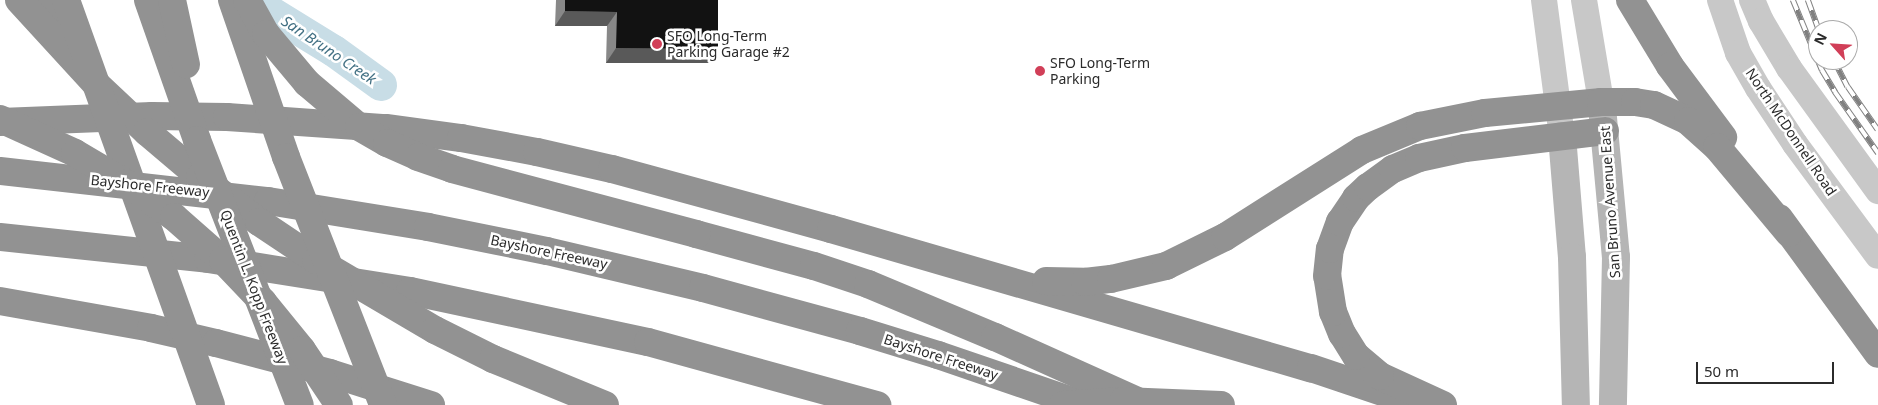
<!DOCTYPE html>
<style>
body{margin:0}
#map{position:relative;width:1878px;height:405px;overflow:hidden;background:#fff;font-family:"Noto Sans",sans-serif}
div>[style]{position:absolute}
[style*='--x']{left:calc(var(--x)*1px);top:calc(var(--y)*1px);width:calc(var(--w)*1px);rotate:calc(var(--a)*1deg)}
.river>*{height:32px;margin:-16px;padding:0 16px;transform-origin:16px;border-radius:16px;background:#c8dde6}
.tertiary>*{height:26px;margin:-13px;padding:0 13px;transform-origin:13px;border-radius:13px;background:#c8c8c8}
.secondary>*{height:28px;margin:-14px;padding:0 14px;transform-origin:14px;border-radius:14px;background:#b5b5b5}
.motorway>*{height:28px;margin:-14px;padding:0 14px;transform-origin:14px;border-radius:14px;background:#929292}
.rail>*{height:5.5px;margin-top:-2.75px;transform-origin:0;background:repeating-linear-gradient(90deg,#fff 0 11px,#808080 0 22px);box-sizing:border-box;border-block:1px solid #808080}
.motorway-bridge>*{height:28px;margin:-14px;padding:0 14px;transform-origin:14px;border-radius:14px;background:#929292}
.wall>*{inset:0;background:#888}
.shaded-wall>*{inset:0;background:#595959}
.building>*{inset:0;background:#121212}
.dots>*{width:14px;height:14px;translate:-50% -50%;box-sizing:border-box;border:2px solid #fff;border-radius:50%}
span{translate:-50% -50%;white-space:nowrap;text-align:center;line-height:1.15;-webkit-text-stroke:5px #fff;paint-order:stroke}
.poi-label{font-size:14px;color:#2b2b2b}
.left{translate:0 -50%;text-align:left}
.street-label{font-size:14px;color:#2b2b2b}
.water-label{font-size:15px;color:#437184;font-style:italic}
.north{position:absolute;left:1808px;top:20px;width:50px;height:50px;box-sizing:border-box;background:#fff;border:1px solid #aaa;border-radius:50%;rotate:296deg;font-size:14px;font-weight:700;line-height:20px;text-align:center;color:#2b2b2b}
.north::after{content:'';display:block;margin:auto;width:18px;height:22px;background:#d13f58;clip-path:polygon(50% 0,100% 100%,50% 72%,0 100%)}
.scale{position:absolute;left:1696px;top:362px;width:138px;height:22px;box-sizing:border-box;border:2px solid #2b2b2b;border-top:0;padding-left:6px;font-size:15px;line-height:18px;white-space:nowrap;color:#2b2b2b;-webkit-text-stroke:4px #fff;paint-order:stroke}
</style>
<div id="map">
<div class="river">
<i style="--x:251;--y:0;--w:97;--a:31.6"></i>
<i style="--x:334;--y:51;--w:58;--a:35.9"></i>
</div>
<div class="tertiary">
<i style="--x:1544;--y:0;--w:137;--a:82.5"></i>
<i style="--x:1584;--y:0;--w:103;--a:80.5"></i>
<i style="--x:1720;--y:0;--w:56;--a:71.2"></i>
<i style="--x:1738;--y:53;--w:40;--a:60.3"></i>
<i style="--x:1758;--y:88;--w:67;--a:56.5"></i>
<i style="--x:1795;--y:144;--w:139;--a:53.5"></i>
<i style="--x:1752;--y:0;--w:23;--a:67"></i>
<i style="--x:1761;--y:21;--w:55;--a:59.2"></i>
<i style="--x:1789;--y:68;--w:152;--a:54.1"></i>
</div>
<div class="secondary">
<i style="--x:1602;--y:107;--w:151;--a:84.7"></i>
<i style="--x:1616;--y:257;--w:148;--a:91.2"></i>
<i style="--x:1562;--y:136;--w:121;--a:85.3"></i>
<i style="--x:1572;--y:257;--w:148;--a:88.5"></i>
</div>
<div class="motorway">
<i style="--x:50;--y:0;--w:61;--a:66.8"></i>
<i style="--x:1630;--y:0;--w:77;--a:58.8"></i>
<i style="--x:1670;--y:66;--w:89;--a:53.3"></i>
<i style="--x:0;--y:122;--w:152;--a:-2.3"></i>
<i style="--x:152;--y:116;--w:75;--a:0.8"></i>
<i style="--x:227;--y:117;--w:159;--a:4"></i>
<i style="--x:386;--y:128;--w:76;--a:7.6"></i>
<i style="--x:461;--y:138;--w:77;--a:10.4"></i>
<i style="--x:537;--y:152;--w:77;--a:12.8"></i>
<i style="--x:612;--y:169;--w:227;--a:15.3"></i>
<i style="--x:831;--y:229;--w:500;--a:16.2"></i>
<i style="--x:1311;--y:368;--w:116;--a:18.6"></i>
<i style="--x:0;--y:171;--w:270;--a:6.4"></i>
<i style="--x:268;--y:201;--w:162;--a:9.2"></i>
<i style="--x:428;--y:227;--w:121;--a:11.4"></i>
<i style="--x:547;--y:251;--w:160;--a:13.3"></i>
<i style="--x:703;--y:288;--w:163;--a:15.3"></i>
<i style="--x:860;--y:331;--w:82;--a:17.1"></i>
<i style="--x:938;--y:355;--w:154;--a:18.9"></i>
<i style="--x:1779;--y:218;--w:168;--a:53.9"></i>
<i style="--x:696;--y:234;--w:122;--a:15.2"></i>
<i style="--x:814;--y:266;--w:57;--a:18.4"></i>
<i style="--x:868;--y:284;--w:138;--a:22.7"></i>
<i style="--x:995;--y:337;--w:163;--a:24.2"></i>
<i style="--x:0;--y:237;--w:209;--a:6"></i>
<i style="--x:208;--y:259;--w:205;--a:9"></i>
<i style="--x:410;--y:291;--w:243;--a:12.1"></i>
<i style="--x:648;--y:342;--w:238;--a:15.4"></i>
<i style="--x:1046;--y:281;--w:39;--a:1"></i>
<i style="--x:1085;--y:282;--w:26;--a:-7"></i>
<i style="--x:1111;--y:279;--w:57;--a:-13.3"></i>
<i style="--x:1166;--y:266;--w:66;--a:-26.2"></i>
<i style="--x:1225;--y:237;--w:162;--a:-32.4"></i>
<i style="--x:1362;--y:150;--w:63;--a:-22.5"></i>
<i style="--x:1420;--y:126;--w:66;--a:-11.3"></i>
<i style="--x:1485;--y:113;--w:117;--a:-5.4"></i>
<i style="--x:1601;--y:102;--w:34;--a:0"></i>
<i style="--x:1635;--y:102;--w:19;--a:9"></i>
<i style="--x:1654;--y:105;--w:38;--a:25"></i>
<i style="--x:1688;--y:121;--w:39;--a:42"></i>
<i style="--x:1717;--y:147;--w:112;--a:50.1"></i>
<i style="--x:0;--y:301;--w:153;--a:10.1"></i>
<i style="--x:151;--y:328;--w:67;--a:13"></i>
<i style="--x:216;--y:343;--w:118;--a:14.7"></i>
<i style="--x:330;--y:373;--w:106;--a:17.6"></i>
<i style="--x:1443;--y:405;--w:69;--a:-155.3"></i>
<i style="--x:1380;--y:376;--w:31;--a:-140"></i>
<i style="--x:1356;--y:356;--w:26;--a:-122"></i>
<i style="--x:1342;--y:334;--w:24;--a:-112"></i>
<i style="--x:1333;--y:312;--w:36;--a:-99"></i>
<i style="--x:1327;--y:276;--w:27;--a:-84"></i>
<i style="--x:1330;--y:249;--w:29;--a:-70"></i>
<i style="--x:1340;--y:222;--w:29;--a:-56"></i>
<i style="--x:1356;--y:198;--w:16;--a:-43"></i>
<i style="--x:1368;--y:187;--w:31;--a:-36"></i>
<i style="--x:1393;--y:169;--w:28;--a:-23"></i>
<i style="--x:1419;--y:158;--w:47;--a:-12.3"></i>
<i style="--x:1465;--y:148;--w:141;--a:-6.9"></i>
</div>
<div class="rail">
<i style="--x:1793;--y:0;--w:76;--a:67.5"></i>
<i style="--x:1822;--y:70;--w:26;--a:59"></i>
<i style="--x:1835;--y:92;--w:75;--a:54.8"></i>
<i style="--x:1808;--y:0;--w:32;--a:70"></i>
<i style="--x:1834;--y:60;--w:30;--a:63"></i>
<i style="--x:1848;--y:87;--w:52;--a:55.1"></i>
</div>
<div class="motorway-bridge">
<i style="--x:19;--y:0;--w:115;--a:47.5"></i>
<i style="--x:97;--y:85;--w:69;--a:43.2"></i>
<i style="--x:147;--y:132;--w:70;--a:40.3"></i>
<i style="--x:200;--y:177;--w:74;--a:37.3"></i>
<i style="--x:259;--y:222;--w:69;--a:33.7"></i>
<i style="--x:316;--y:260;--w:138;--a:30.5"></i>
<i style="--x:435;--y:330;--w:65;--a:26.6"></i>
<i style="--x:493;--y:359;--w:121;--a:22.3"></i>
<i style="--x:66;--y:0;--w:430;--a:70.3"></i>
<i style="--x:148;--y:0;--w:148;--a:70.7"></i>
<i style="--x:197;--y:140;--w:284;--a:68.8"></i>
<i style="--x:172;--y:0;--w:66;--a:77.8"></i>
<i style="--x:232;--y:0;--w:166;--a:71"></i>
<i style="--x:286;--y:157;--w:266;--a:68.6"></i>
<i style="--x:247;--y:0;--w:39;--a:61"></i>
<i style="--x:266;--y:34;--w:64;--a:50.1"></i>
<i style="--x:307;--y:83;--w:68;--a:40.2"></i>
<i style="--x:359;--y:127;--w:32;--a:30"></i>
<i style="--x:387;--y:143;--w:34;--a:24"></i>
<i style="--x:418;--y:157;--w:36;--a:19"></i>
<i style="--x:452;--y:169;--w:253;--a:14.9"></i>
<i style="--x:0;--y:119;--w:82;--a:24.4"></i>
<i style="--x:75;--y:153;--w:59;--a:30.5"></i>
<i style="--x:126;--y:183;--w:59;--a:35.3"></i>
<i style="--x:174;--y:217;--w:65;--a:41.3"></i>
<i style="--x:223;--y:260;--w:58;--a:46.4"></i>
<i style="--x:263;--y:302;--w:62;--a:50.9"></i>
<i style="--x:302;--y:350;--w:66;--a:56.1"></i>
<i style="--x:1063;--y:405;--w:60;--a:-3.8"></i>
<i style="--x:1123;--y:401;--w:98;--a:2.3"></i>
</div>
<div class="wall">
<i style="clip-path:polygon(556px 0,718px 0,718px 49px,708px 63px,606px 63px,607px 26px,555px 26px)"></i>
</div>
<div class="shaded-wall">
<i style="clip-path:polygon(565px 11px,617px 12px,607px 26px,555px 26px)"></i>
<i style="clip-path:polygon(616px 48px,718px 49px,708px 63px,606px 63px)"></i>
</div>
<div class="building">
<i style="clip-path:polygon(565px 0,718px 0,718px 49px,616px 48px,617px 12px,565px 11px)"></i>
</div>
<div class="dots">
<i style="left:657px;top:44px;background:#d13f58"></i>
<i style="left:1040px;top:71px;background:#d13f58"></i>
</div>
<div class="poi-label">
<span class="left" style="left:667px;top:44px">SFO Long-Term<br>Parking Garage #2</span>
<span class="left" style="left:1050px;top:71px">SFO Long-Term<br>Parking</span>
</div>
<div class="street-label">
<span style="left:1791px;top:132px;rotate:56deg">North McDonnell Road</span>
<span style="left:150px;top:186px;rotate:6deg">Bayshore Freeway</span>
<span style="left:1610px;top:202px;rotate:-94deg">San Bruno Avenue East</span>
<span style="left:549px;top:252px;rotate:12deg">Bayshore Freeway</span>
<span style="left:254px;top:287px;rotate:69deg">Quentin L. Kopp Freeway</span>
<span style="left:941px;top:357px;rotate:18deg">Bayshore Freeway</span>
</div>
<div class="water-label">
<span style="left:329px;top:50px;rotate:34deg">San Bruno Creek</span>
</div>
<div class="north">N</div>
<div class="scale">50 m</div>
</div>
